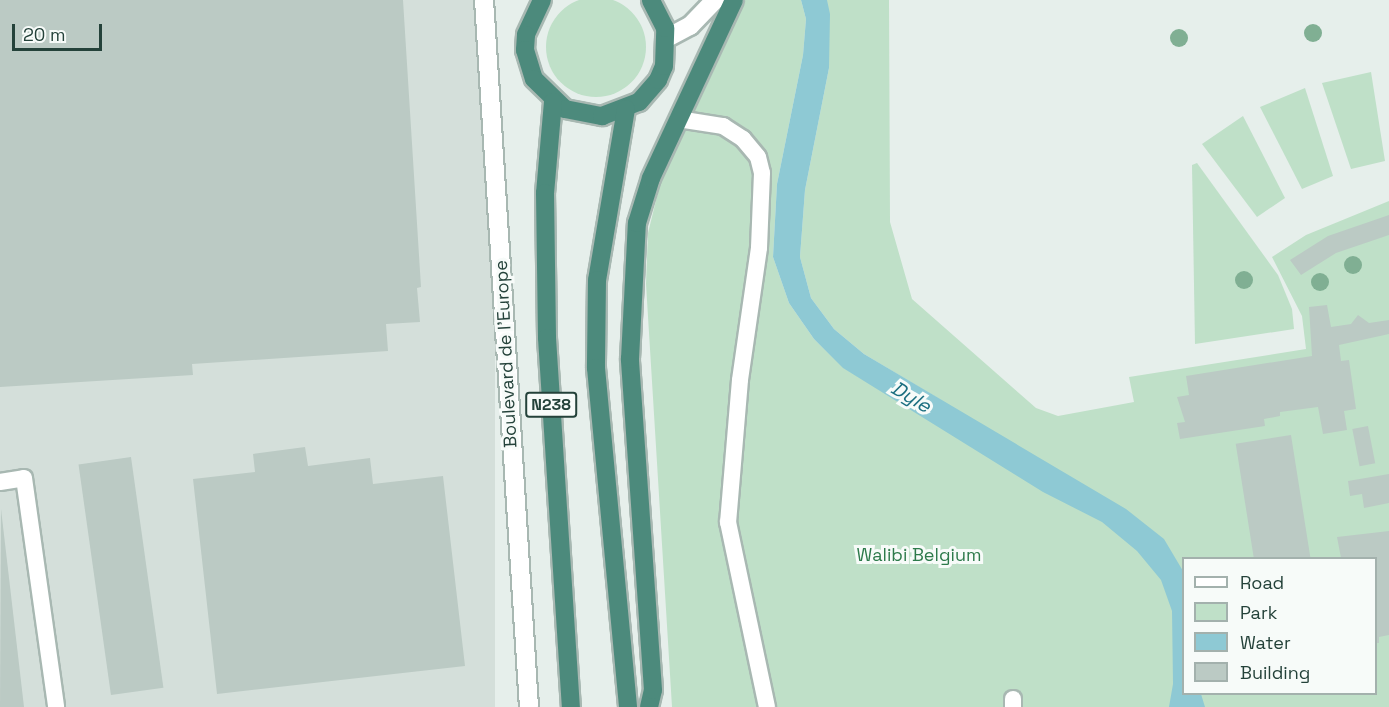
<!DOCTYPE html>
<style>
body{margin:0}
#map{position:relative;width:1389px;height:707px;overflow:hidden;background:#e6efeb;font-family:"Space Grotesk",sans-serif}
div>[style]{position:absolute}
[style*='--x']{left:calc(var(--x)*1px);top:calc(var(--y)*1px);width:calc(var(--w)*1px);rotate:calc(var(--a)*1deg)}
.built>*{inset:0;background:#d4dfda;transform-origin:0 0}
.green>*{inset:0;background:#bfe0c8}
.round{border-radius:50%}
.water>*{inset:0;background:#8ec9d4}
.building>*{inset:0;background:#bbcac4;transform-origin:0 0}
.roads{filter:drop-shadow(2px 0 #a8b8b2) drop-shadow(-2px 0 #a8b8b2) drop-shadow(0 2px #a8b8b2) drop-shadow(0 -2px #a8b8b2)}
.service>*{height:16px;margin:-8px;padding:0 8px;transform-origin:8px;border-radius:8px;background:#fff}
.minor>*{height:18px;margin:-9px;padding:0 9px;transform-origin:9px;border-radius:9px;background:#fff}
.trunk>*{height:18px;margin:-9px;padding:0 9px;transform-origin:9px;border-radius:9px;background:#4c8a7c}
.trees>*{width:18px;height:18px;margin:-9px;border-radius:50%;background:#80af93}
span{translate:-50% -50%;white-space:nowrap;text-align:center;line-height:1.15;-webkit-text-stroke:6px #f7fbf9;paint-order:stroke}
.shield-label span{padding:2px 4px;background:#f7fbf9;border:2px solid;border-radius:4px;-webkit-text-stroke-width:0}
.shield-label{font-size:16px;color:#24423a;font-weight:700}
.street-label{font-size:18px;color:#24423a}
.park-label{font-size:18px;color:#2d7a4b}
.water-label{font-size:20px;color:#1c6f80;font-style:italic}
.legend{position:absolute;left:1182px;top:557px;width:195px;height:138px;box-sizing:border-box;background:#f7fbf9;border:2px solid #a3b1ad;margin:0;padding:8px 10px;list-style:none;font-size:18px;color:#24423a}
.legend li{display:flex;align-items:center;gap:12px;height:30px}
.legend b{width:30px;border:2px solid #a3b1ad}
.scale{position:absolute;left:12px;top:24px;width:90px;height:27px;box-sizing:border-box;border:3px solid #24423a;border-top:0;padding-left:8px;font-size:18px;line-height:21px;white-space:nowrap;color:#24423a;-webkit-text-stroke:4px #f7fbf9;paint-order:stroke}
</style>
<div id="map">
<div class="built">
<i style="left:0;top:0;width:495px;height:707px"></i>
</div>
<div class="green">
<i class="round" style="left:546px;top:-3px;width:100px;height:100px"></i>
<i style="clip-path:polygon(evenodd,745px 0,801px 0,806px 19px,803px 55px,777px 184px,773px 257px,789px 303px,814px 339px,844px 368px,901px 403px,941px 400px,864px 354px,834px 329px,811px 298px,800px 257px,805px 190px,829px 68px,827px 0,889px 0,890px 222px,912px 299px,1036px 408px,1058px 416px,1134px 402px,1129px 377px,1306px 349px,1302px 316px,1272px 257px,1306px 235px,1389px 201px,1389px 707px,672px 707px,646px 284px,648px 233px,664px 168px,745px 0,1184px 558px,1376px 558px,1376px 694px,1184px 694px,1184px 558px)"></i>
<i style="clip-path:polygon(1371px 72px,1385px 161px,1351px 169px,1322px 83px)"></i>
<i style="clip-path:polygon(1305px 88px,1333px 176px,1302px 189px,1260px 107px)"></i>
<i style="clip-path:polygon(1243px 116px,1285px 198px,1257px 217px,1202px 144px)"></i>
<i style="clip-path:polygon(1197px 163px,1278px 275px,1292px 309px,1294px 329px,1195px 344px,1192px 165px)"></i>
</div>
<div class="water">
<i style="clip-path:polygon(801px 0,827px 0,830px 14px,829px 68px,805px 190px,800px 257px,811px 298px,834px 329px,864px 354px,1126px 509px,1164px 539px,1183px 571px,1184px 694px,1201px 694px,1205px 707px,1169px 707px,1173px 684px,1172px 611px,1161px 580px,1137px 551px,1102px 522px,1043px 492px,843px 368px,814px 339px,789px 303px,773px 257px,777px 184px,803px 55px,806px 19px)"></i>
</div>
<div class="building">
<i style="clip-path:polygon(0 0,403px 0,421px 287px,417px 288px,420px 322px,386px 324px,388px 351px,192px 364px,193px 375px,0 387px)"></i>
<i style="clip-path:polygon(1389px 215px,1389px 235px,1336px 253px,1301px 275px,1290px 260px,1328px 236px)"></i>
<i style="clip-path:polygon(1327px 305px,1331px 327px,1351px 324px,1358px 315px,1369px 323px,1389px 320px,1389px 334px,1339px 345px,1341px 361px,1349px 360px,1356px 409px,1344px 411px,1347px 430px,1323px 434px,1318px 407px,1280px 412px,1280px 416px,1264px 419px,1265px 426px,1180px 439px,1177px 423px,1185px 422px,1177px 397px,1189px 395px,1186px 376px,1312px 356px,1309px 307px)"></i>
<i style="left:1368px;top:426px;width:38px;height:16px;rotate:79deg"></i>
<i style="left:1291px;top:435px;width:124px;height:56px;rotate:81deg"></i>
<i style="clip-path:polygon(305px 447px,308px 466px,370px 458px,373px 484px,443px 476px,465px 666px,217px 694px,193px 479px,255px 472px,253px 454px)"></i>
<i style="left:131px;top:457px;width:233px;height:53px;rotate:82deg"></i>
<i style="clip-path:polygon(1389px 474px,1389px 503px,1364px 508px,1362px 494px,1350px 496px,1348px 481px)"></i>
<i style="clip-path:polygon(1px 509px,24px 707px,0 707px)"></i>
<i style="clip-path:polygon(1389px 531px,1389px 635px,1379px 637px,1379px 643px,1376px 643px,1376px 558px,1341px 558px,1337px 537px)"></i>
</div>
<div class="roads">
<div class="service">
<i style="--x:678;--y:119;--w:46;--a:8.8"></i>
<i style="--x:723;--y:126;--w:24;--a:33"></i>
<i style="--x:743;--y:139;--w:23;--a:50"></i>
<i style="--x:758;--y:157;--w:16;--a:76"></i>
<i style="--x:762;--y:173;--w:75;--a:92.3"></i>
<i style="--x:759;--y:248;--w:133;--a:98.2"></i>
<i style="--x:740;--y:380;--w:143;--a:94.8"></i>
<i style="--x:728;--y:522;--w:189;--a:78.1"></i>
<i style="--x:0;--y:482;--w:24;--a:-9"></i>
<i style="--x:24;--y:478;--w:231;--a:82"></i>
<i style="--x:1013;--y:699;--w:8;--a:90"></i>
</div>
<div class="minor">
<i style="--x:484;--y:0;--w:708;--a:86.36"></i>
<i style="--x:667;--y:38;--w:26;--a:-28"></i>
<i style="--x:690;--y:26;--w:36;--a:-46"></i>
</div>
<div class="trunk">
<i style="--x:542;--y:0;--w:38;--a:115"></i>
<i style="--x:526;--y:35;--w:15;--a:94"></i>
<i style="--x:525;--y:50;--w:30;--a:73"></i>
<i style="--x:534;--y:79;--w:43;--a:44.1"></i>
<i style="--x:565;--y:109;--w:38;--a:11"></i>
<i style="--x:602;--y:116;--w:40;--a:-21"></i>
<i style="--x:639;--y:102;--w:29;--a:-49"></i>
<i style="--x:658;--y:80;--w:15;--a:-67"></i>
<i style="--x:664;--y:66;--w:38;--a:-88"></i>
<i style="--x:665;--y:28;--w:31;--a:-117"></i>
<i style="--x:553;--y:102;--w:91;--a:95"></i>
<i style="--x:545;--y:193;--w:145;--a:89.2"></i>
<i style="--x:547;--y:338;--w:370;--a:86.3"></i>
<i style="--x:626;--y:109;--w:173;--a:99.6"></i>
<i style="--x:597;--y:280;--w:88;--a:90.7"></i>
<i style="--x:596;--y:368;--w:341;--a:84.6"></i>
<i style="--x:649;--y:707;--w:17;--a:-77"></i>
<i style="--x:653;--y:690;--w:332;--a:-94"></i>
<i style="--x:630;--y:359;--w:136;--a:-87.1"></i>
<i style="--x:637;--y:223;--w:47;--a:-72.7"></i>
<i style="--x:651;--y:178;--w:196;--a:-65"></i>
</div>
</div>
<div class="trees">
<i style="left:1313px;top:33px"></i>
<i style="left:1179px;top:38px"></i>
<i style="left:1353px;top:265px"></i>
<i style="left:1244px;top:280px"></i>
<i style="left:1320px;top:282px"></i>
</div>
<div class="shield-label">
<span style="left:551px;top:405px">N238</span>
</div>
<div class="street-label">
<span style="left:506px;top:354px;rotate:-93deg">Boulevard de l'Europe</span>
</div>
<div class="park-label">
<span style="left:919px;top:555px">Walibi Belgium</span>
</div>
<div class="water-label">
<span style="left:911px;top:397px;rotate:31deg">Dyle</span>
</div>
<ul class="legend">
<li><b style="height:8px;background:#fff"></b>Road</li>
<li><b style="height:16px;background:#bfe0c8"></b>Park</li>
<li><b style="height:16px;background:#8ec9d4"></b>Water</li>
<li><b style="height:16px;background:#bbcac4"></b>Building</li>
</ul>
<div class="scale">20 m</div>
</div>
